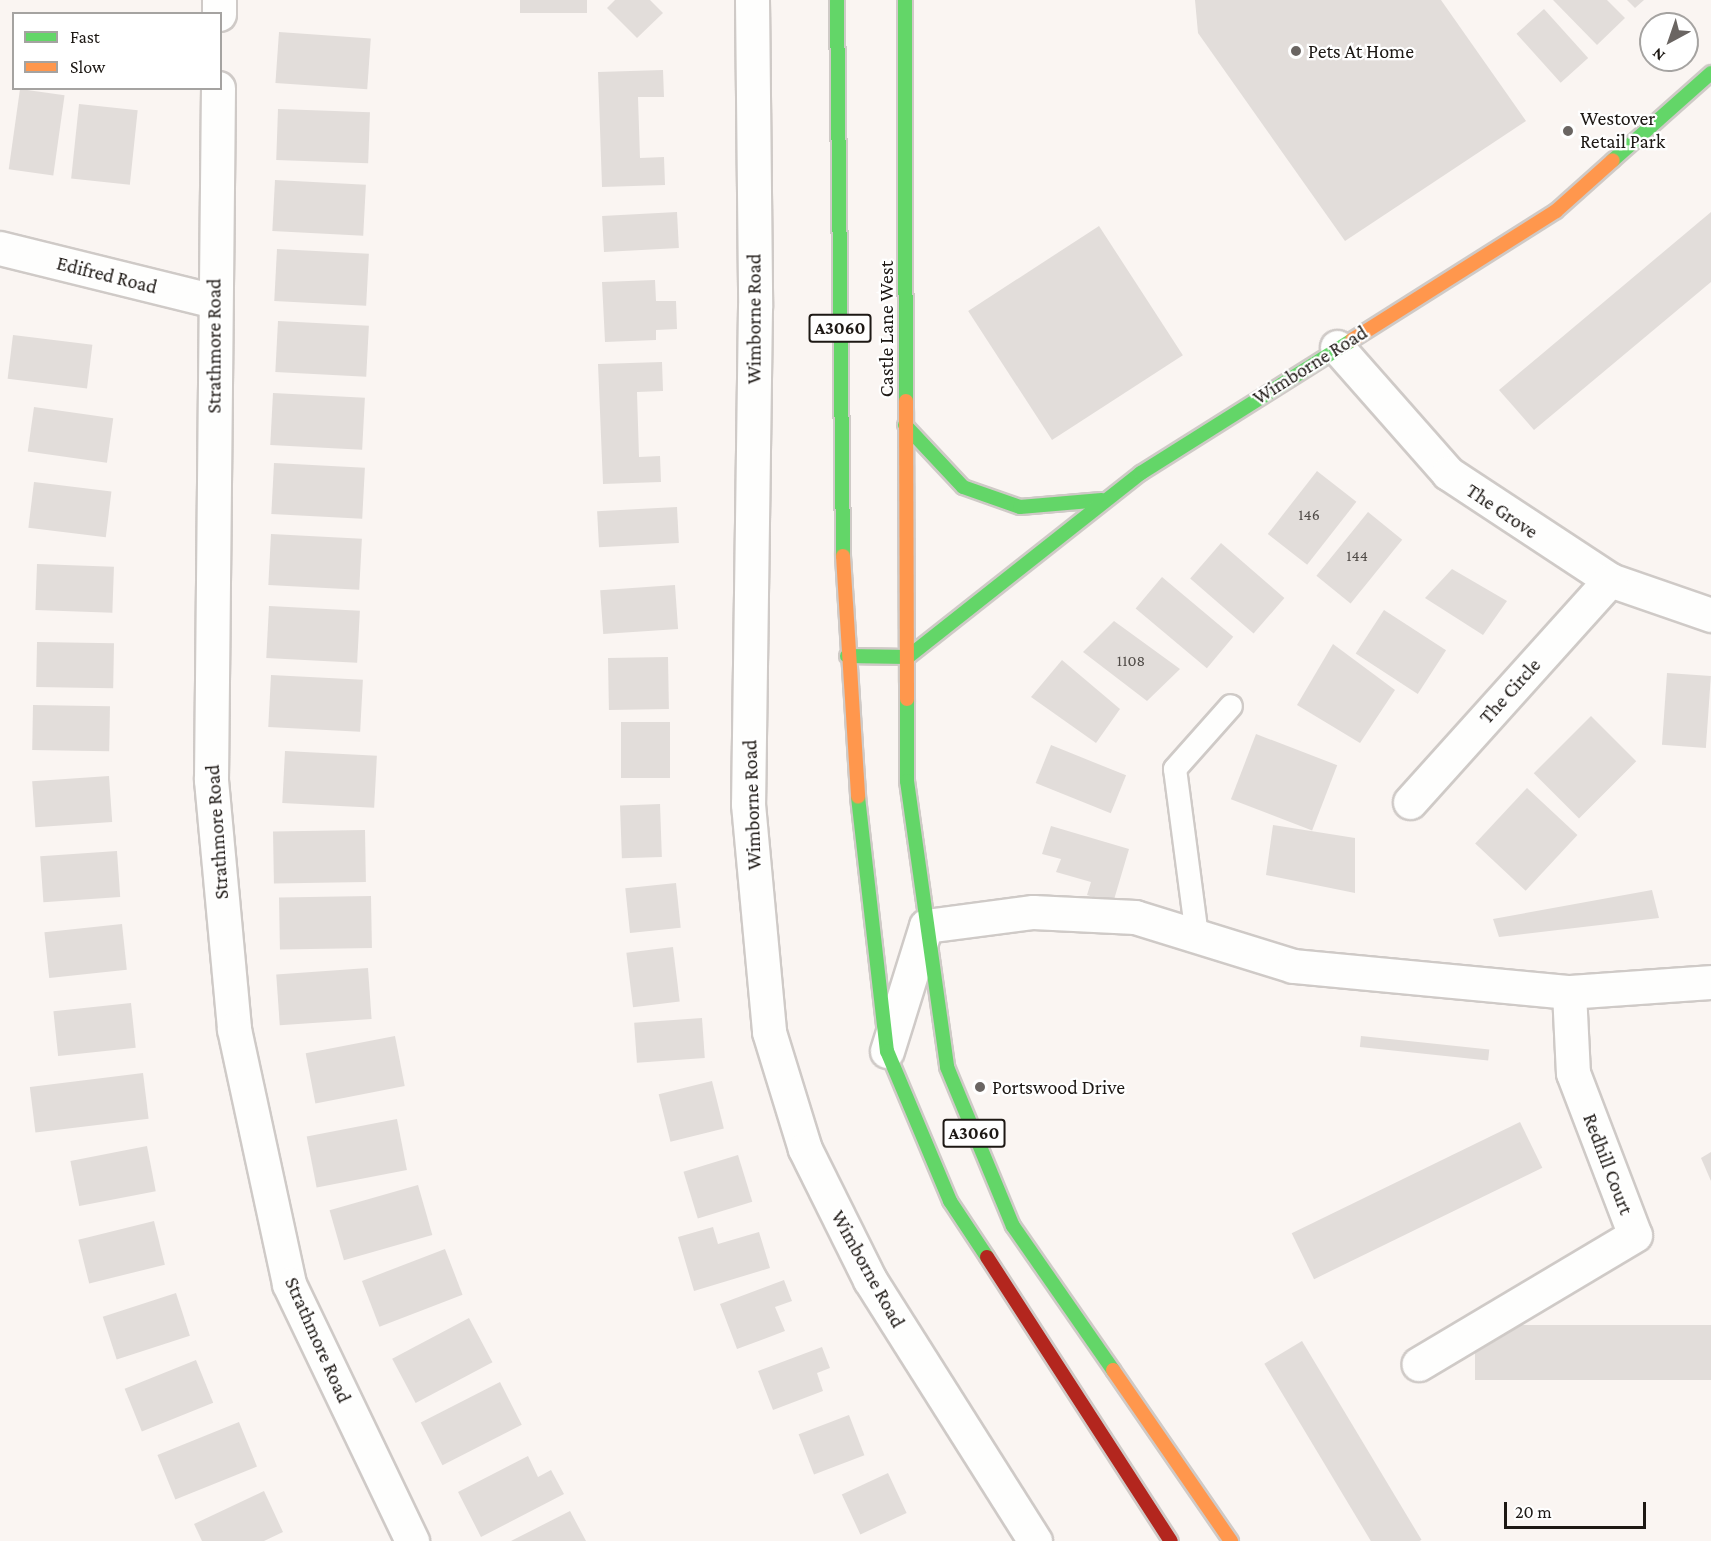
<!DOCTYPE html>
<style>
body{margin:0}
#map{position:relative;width:1711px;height:1541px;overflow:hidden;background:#faf5f2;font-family:"Crimson Pro",serif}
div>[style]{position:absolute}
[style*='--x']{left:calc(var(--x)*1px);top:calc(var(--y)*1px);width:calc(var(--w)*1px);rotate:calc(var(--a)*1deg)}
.building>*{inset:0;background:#e2ddda;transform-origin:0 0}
.roads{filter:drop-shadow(2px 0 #cfcac7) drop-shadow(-2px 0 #cfcac7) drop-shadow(0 2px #cfcac7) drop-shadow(0 -2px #cfcac7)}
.lane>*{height:22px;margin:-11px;padding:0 11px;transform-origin:11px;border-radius:11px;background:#fefefd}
.street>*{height:33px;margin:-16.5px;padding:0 16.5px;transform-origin:16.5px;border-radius:16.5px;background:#fefefd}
.fast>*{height:14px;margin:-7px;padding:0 7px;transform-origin:7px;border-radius:7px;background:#63d668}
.slow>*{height:14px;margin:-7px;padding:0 7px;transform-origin:7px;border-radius:7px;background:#ff974d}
.jam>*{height:14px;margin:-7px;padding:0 7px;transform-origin:7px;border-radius:7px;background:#b3261e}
.dots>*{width:16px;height:16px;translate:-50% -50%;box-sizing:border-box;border:3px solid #fff;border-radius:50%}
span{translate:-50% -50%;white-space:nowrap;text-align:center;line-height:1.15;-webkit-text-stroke:4.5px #fff;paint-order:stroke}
.number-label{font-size:16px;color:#4f4a46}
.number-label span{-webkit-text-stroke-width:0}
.shield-label span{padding:2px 4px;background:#fff;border:2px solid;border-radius:4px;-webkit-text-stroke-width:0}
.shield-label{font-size:18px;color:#1d1814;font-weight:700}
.poi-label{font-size:20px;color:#1d1814}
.left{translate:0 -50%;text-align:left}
.street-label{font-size:20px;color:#1d1814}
.legend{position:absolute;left:12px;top:12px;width:210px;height:78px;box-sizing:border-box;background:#fff;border:2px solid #a5a3a1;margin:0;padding:8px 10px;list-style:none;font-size:18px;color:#1d1814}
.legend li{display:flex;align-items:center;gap:12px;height:30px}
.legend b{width:30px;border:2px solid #a5a3a1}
.north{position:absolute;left:1639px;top:12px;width:60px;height:60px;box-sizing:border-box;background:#fff;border:2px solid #a5a3a1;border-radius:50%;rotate:220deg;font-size:16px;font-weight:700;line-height:24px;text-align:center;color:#1d1814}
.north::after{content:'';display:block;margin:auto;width:21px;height:27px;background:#6a6562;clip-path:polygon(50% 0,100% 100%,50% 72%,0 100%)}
.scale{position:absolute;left:1504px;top:1502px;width:142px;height:27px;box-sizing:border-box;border:3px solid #1d1814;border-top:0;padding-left:8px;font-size:18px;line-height:21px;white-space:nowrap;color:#1d1814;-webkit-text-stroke:4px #fff;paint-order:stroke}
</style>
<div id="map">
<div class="building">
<i style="left:520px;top:0;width:67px;height:13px"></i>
<i style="clip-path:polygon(615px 0,650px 0,663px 13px,637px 38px,607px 8px)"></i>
<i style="clip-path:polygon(1195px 0,1441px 0,1526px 121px,1345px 241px,1198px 33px)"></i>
<i style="clip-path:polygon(1553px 0,1607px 0,1625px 18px,1597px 45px)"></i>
<i style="clip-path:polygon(1627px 0,1644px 0,1635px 8px)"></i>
<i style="left:1544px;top:9px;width:66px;height:37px;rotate:48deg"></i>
<i style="left:279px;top:32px;width:92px;height:51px;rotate:4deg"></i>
<i style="clip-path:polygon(663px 70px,664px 97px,638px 97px,640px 158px,664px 157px,665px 185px,602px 187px,598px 72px)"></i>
<i style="left:20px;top:89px;width:45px;height:81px;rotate:8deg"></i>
<i style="left:79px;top:104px;width:59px;height:75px;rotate:6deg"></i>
<i style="left:278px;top:109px;width:92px;height:51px;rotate:2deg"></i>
<i style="left:275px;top:180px;width:91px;height:51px;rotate:3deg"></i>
<i style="left:677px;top:212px;width:36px;height:75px;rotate:87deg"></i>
<i style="clip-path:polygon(1711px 212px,1711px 282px,1534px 430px,1499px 390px)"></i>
<i style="left:1099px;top:226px;width:154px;height:156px;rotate:57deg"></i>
<i style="left:277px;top:249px;width:92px;height:52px;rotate:3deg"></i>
<i style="clip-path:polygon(655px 280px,656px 301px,676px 301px,677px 329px,656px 330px,656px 340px,605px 342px,602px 282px)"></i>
<i style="left:278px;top:321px;width:91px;height:51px;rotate:3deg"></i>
<i style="left:13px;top:335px;width:80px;height:44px;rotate:7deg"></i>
<i style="clip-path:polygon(662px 362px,663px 391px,637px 392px,639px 457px,660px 456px,661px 482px,603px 484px,598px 364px)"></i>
<i style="left:273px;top:393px;width:92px;height:52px;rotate:3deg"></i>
<i style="left:34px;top:407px;width:80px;height:45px;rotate:8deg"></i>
<i style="left:274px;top:463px;width:91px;height:51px;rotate:3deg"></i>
<i style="left:1317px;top:471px;width:50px;height:80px;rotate:38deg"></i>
<i style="left:34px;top:482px;width:78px;height:46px;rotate:7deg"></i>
<i style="left:677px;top:507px;width:36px;height:80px;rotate:87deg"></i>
<i style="left:1368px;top:512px;width:44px;height:82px;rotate:39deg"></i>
<i style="left:271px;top:534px;width:91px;height:51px;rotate:3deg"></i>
<i style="left:1221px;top:543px;width:84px;height:47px;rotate:41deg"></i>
<i style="left:37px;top:564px;width:77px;height:46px;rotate:2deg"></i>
<i style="clip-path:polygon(1452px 569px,1507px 601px,1483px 635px,1425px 598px)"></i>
<i style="left:1162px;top:577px;width:93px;height:41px;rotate:40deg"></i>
<i style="left:675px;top:585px;width:44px;height:75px;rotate:86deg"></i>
<i style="left:269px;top:606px;width:91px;height:52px;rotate:3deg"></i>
<i style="left:1384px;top:610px;width:74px;height:52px;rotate:33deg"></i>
<i style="clip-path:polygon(1114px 621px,1180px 669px,1147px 701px,1083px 652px)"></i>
<i style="left:37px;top:642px;width:77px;height:45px;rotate:1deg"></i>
<i style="clip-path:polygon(1333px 644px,1395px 690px,1360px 743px,1297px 705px)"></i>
<i style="left:668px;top:657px;width:52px;height:60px;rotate:89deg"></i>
<i style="clip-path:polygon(1062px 660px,1120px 709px,1096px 743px,1031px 697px)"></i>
<i style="left:1667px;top:673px;width:44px;height:72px;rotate:4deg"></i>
<i style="left:271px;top:675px;width:92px;height:52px;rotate:3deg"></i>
<i style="left:33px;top:705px;width:77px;height:45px;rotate:1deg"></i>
<i style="left:1591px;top:716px;width:64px;height:81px;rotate:45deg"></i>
<i style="left:621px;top:722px;width:49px;height:56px"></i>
<i style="left:1256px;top:734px;width:87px;height:70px;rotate:21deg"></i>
<i style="left:1051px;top:745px;width:81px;height:41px;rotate:22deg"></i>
<i style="left:285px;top:751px;width:92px;height:52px;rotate:3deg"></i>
<i style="left:109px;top:776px;width:46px;height:77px;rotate:86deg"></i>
<i style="left:1527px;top:788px;width:69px;height:76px;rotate:43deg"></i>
<i style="left:660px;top:804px;width:53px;height:40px;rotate:88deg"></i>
<i style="clip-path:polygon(1273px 825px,1355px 838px,1355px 893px,1266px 875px)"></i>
<i style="clip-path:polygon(1051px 826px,1129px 849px,1113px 903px,1087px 895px,1091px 882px,1056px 872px,1061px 859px,1042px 854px)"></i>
<i style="left:365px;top:830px;width:52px;height:92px;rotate:89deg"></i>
<i style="left:117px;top:851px;width:46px;height:77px;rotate:86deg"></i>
<i style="left:676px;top:883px;width:45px;height:51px;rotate:84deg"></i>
<i style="clip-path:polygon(1652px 890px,1659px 918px,1499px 937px,1493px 919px)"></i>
<i style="left:371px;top:896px;width:52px;height:92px;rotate:89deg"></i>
<i style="left:122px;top:924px;width:46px;height:78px;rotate:84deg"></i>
<i style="left:673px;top:947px;width:55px;height:47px;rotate:83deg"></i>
<i style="left:368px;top:968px;width:51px;height:92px;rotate:86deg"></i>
<i style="left:131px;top:1003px;width:45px;height:78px;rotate:84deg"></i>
<i style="left:702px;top:1018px;width:40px;height:68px;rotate:86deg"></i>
<i style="left:395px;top:1036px;width:51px;height:91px;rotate:79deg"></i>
<i style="left:1361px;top:1036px;width:129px;height:11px;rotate:6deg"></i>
<i style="left:143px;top:1073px;width:46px;height:114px;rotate:83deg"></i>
<i style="left:712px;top:1081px;width:49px;height:55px;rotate:76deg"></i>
<i style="left:397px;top:1119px;width:52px;height:92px;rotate:79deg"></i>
<i style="left:1520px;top:1122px;width:51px;height:254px;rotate:64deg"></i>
<i style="left:147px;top:1146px;width:46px;height:78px;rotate:79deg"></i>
<i style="clip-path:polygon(1711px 1152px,1711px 1181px,1701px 1158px)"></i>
<i style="left:738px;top:1155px;width:49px;height:57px;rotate:73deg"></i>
<i style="left:418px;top:1185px;width:52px;height:92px;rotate:74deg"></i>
<i style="left:154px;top:1221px;width:45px;height:78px;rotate:76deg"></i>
<i style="clip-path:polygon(713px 1227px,718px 1244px,759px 1232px,770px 1268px,694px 1291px,678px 1237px)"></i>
<i style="left:445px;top:1249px;width:49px;height:89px;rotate:69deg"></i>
<i style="clip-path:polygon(784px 1280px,792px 1301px,775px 1307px,785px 1331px,737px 1349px,720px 1304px)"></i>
<i style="left:176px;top:1293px;width:45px;height:77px;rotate:72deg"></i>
<i style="left:469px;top:1318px;width:50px;height:87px;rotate:62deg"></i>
<i style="left:1711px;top:1325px;width:55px;height:236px;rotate:90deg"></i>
<i style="left:1302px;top:1341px;width:232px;height:44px;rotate:59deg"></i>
<i style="clip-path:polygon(822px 1347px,830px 1368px,817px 1373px,823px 1391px,773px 1410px,758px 1371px)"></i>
<i style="left:196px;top:1360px;width:46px;height:77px;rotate:68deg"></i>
<i style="left:500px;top:1382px;width:48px;height:89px;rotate:63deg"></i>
<i style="left:849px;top:1415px;width:43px;height:54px;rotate:69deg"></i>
<i style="left:239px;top:1422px;width:48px;height:88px;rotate:68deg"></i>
<i style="clip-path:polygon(528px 1456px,538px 1477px,551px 1470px,564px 1494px,481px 1537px,458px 1492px)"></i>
<i style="left:888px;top:1473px;width:44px;height:51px;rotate:65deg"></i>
<i style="clip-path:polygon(264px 1491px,283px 1532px,264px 1541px,202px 1541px,194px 1524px)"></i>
<i style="clip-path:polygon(570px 1511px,586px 1541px,511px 1541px)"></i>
</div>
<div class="roads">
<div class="lane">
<i style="--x:1197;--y:936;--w:168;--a:-97.5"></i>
<i style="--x:1175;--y:769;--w:84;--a:-48.4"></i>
</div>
<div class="street">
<i style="--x:752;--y:0;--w:307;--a:89.4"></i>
<i style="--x:755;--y:307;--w:497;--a:90.8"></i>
<i style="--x:748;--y:804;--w:229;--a:84.7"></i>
<i style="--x:769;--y:1032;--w:122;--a:72.9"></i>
<i style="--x:805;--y:1149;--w:146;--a:63.6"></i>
<i style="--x:870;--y:1280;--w:309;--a:57.7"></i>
<i style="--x:219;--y:14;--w:14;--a:-90"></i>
<i style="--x:218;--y:88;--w:692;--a:90.58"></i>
<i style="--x:211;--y:780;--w:250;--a:84.7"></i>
<i style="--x:234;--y:1029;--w:261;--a:77.8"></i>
<i style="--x:289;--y:1284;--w:285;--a:64.4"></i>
<i style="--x:0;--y:248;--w:220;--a:13.9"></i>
<i style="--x:1337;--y:347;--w:168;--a:48.6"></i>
<i style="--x:1448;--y:473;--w:194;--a:33.4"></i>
<i style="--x:1610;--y:580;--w:107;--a:19.1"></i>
<i style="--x:1410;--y:802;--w:299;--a:-48"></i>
<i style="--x:1569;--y:992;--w:142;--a:-4"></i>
<i style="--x:887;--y:1051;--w:131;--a:-72.7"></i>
<i style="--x:926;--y:926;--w:108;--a:-7.5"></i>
<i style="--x:1033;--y:912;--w:102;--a:2.8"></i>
<i style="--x:1135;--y:917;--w:165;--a:17.2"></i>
<i style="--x:1293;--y:966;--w:277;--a:5.4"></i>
<i style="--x:1569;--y:992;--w:81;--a:87.2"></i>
<i style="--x:1573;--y:1073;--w:173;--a:69.1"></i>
<i style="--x:1635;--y:1235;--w:252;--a:149.2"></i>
</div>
<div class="fast">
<i style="--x:837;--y:0;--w:556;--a:89.38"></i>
<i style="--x:905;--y:0;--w:401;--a:89.9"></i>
<i style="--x:1613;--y:160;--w:131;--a:-41.6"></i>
<i style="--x:905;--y:425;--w:85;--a:46.9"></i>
<i style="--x:963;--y:487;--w:60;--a:19.3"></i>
<i style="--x:1020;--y:507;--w:82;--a:-4.9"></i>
<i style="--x:847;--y:656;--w:61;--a:0.9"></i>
<i style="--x:908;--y:657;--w:297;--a:-38.3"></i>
<i style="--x:1141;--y:473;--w:249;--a:-32.2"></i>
<i style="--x:907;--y:699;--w:82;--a:90"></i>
<i style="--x:907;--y:781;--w:289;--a:82"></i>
<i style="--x:947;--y:1067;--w:172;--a:67.5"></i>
<i style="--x:1013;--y:1226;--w:175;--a:55.2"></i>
<i style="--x:858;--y:797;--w:256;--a:83.5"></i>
<i style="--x:887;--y:1051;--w:163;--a:67.2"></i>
<i style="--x:950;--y:1201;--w:67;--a:56.5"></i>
</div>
<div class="slow">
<i style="--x:1352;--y:340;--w:241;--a:-32.3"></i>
<i style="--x:1556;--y:211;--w:76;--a:-41.8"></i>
<i style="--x:906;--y:401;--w:298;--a:89.8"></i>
<i style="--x:843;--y:556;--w:241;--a:86.4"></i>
<i style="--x:1113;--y:1370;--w:208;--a:55.4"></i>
</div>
<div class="jam">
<i style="--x:987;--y:1257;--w:338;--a:57.1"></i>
</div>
</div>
<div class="dots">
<i style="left:1296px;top:51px;background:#6a6562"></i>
<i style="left:1568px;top:131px;background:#6a6562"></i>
<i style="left:980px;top:1087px;background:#6a6562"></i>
</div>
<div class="number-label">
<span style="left:1309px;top:515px">146</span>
<span style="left:1357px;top:556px">144</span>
<span style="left:1131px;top:661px">1108</span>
</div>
<div class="shield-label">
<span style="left:840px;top:328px">A3060</span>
<span style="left:974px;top:1133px">A3060</span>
</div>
<div class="poi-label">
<span class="left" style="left:1308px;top:51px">Pets At Home</span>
<span class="left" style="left:1580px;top:130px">Westover<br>Retail Park</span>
<span class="left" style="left:992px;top:1087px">Portswood Drive</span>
</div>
<div class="street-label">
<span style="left:107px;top:275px;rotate:14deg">Edifred Road</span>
<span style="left:754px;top:319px;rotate:-90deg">Wimborne Road</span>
<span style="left:886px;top:329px;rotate:-90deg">Castle Lane West</span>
<span style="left:214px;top:346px;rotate:-90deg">Strathmore Road</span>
<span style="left:1310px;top:365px;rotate:-32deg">Wimborne Road</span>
<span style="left:1502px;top:511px;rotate:34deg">The Grove</span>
<span style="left:1510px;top:691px;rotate:-48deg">The Circle</span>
<span style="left:752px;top:805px;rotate:-92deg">Wimborne Road</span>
<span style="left:217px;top:832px;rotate:-94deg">Strathmore Road</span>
<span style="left:1608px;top:1164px;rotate:69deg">Redhill Court</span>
<span style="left:868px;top:1269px;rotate:61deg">Wimborne Road</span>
<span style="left:318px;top:1340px;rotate:66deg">Strathmore Road</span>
</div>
<ul class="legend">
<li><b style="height:8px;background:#63d668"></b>Fast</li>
<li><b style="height:8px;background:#ff974d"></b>Slow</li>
</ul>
<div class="north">N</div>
<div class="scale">20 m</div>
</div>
